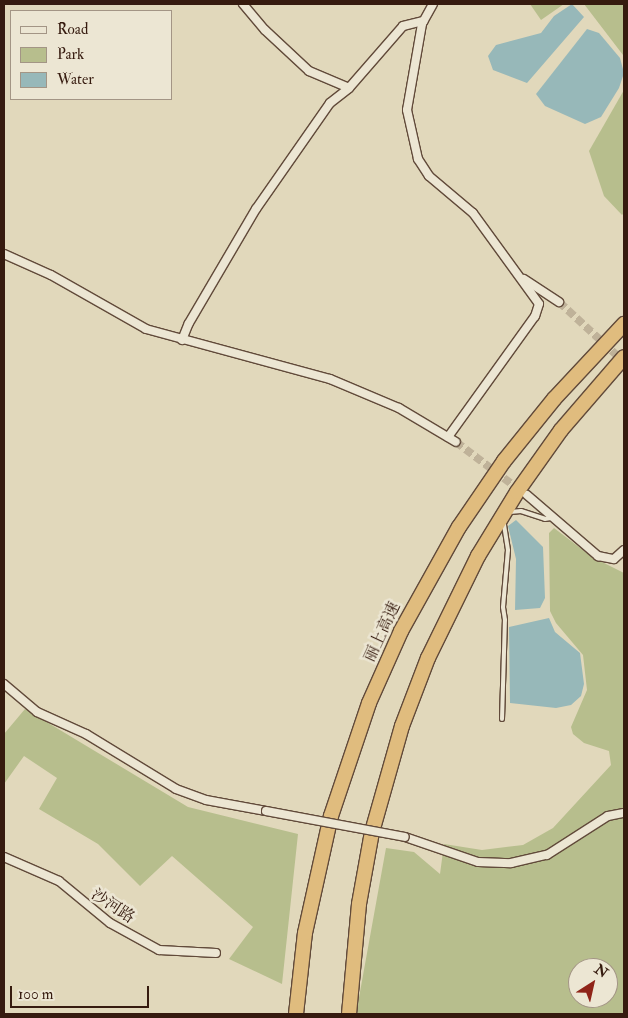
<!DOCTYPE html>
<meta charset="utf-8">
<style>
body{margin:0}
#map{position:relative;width:628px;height:1018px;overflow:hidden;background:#e1d8bb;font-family:"IM FELL Double Pica","Noto Serif SC",serif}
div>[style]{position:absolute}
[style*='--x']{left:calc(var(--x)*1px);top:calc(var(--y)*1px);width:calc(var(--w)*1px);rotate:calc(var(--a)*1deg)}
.green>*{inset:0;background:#b7be8d}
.water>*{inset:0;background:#97b8b9}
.minor-tunnel>*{height:8px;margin-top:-4px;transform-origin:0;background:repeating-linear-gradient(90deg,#bfb299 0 8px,transparent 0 12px)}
.roads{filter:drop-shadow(1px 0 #614a3a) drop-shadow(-1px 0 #614a3a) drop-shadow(0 1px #614a3a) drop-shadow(0 -1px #614a3a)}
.service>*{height:4px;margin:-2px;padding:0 2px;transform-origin:2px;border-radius:2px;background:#ece6d3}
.minor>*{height:8px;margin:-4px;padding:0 4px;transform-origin:4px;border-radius:4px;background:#ece6d3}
.motorway>*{height:14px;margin:-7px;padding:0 7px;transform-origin:7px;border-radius:7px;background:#e0bc7e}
.bridges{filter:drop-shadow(1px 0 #614a3a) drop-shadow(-1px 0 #614a3a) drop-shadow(0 1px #614a3a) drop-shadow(0 -1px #614a3a)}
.minor-bridge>*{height:8px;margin:-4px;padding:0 4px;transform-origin:4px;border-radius:4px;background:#ece6d3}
span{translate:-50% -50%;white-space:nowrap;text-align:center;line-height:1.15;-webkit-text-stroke:5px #ece6d3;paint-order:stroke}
.street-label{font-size:16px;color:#361b0f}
.frame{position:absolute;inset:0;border:5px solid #361b0f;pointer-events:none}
.legend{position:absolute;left:10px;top:10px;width:162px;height:90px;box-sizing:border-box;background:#ece6d3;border:1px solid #a39585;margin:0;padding:6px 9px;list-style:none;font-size:15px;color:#361b0f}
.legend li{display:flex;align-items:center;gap:10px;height:25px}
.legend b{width:25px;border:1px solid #a39585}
.north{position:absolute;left:568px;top:958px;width:50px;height:50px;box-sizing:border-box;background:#ece6d3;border:1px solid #a39585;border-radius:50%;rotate:35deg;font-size:14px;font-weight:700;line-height:20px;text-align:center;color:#361b0f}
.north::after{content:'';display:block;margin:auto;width:18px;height:22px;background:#8f2418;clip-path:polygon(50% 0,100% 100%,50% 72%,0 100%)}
.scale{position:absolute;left:10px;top:986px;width:139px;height:22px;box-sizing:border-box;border:2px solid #361b0f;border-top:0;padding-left:6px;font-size:15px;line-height:18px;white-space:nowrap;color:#361b0f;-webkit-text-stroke:4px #ece6d3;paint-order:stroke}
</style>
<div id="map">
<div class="green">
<i style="clip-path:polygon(530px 4px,564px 4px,541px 20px)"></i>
<i style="clip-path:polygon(584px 4px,624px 4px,624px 57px,623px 55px)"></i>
<i style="clip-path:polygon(624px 90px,624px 213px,622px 215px,604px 196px,589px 151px)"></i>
<i style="clip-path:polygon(evenodd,554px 528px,592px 557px,624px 573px,624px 1014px,356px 1014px,386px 848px,414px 852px,440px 874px,444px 844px,482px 850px,523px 845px,553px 828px,611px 765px,609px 751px,584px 743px,573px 734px,571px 727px,587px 690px,583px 655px,556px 623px,550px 611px,549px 533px,554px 528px,578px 968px,608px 968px,608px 998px,578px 998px,578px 968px)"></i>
<i style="clip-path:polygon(25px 709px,188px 807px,298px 834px,282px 984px,229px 959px,253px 927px,172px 856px,140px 886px,98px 844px,39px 809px,57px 778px,24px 756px,4px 784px,4px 734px)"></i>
</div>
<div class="water">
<i style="clip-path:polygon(572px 4px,584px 17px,527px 83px,493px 70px,488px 56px,496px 45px,541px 33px,554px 16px)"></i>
<i style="clip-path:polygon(587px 29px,599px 33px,620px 58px,624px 73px,619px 88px,601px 117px,585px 124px,545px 106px,536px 94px)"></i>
<i style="clip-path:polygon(516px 520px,543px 547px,545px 598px,540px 608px,515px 610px,516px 559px,508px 526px)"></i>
<i style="clip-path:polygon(549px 618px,555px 632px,580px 653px,584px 684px,581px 696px,571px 705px,556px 708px,510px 703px,509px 627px)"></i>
</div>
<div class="minor-tunnel">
<i style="--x:559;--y:302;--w:88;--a:42.7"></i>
<i style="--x:456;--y:442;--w:81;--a:37"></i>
</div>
<div class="roads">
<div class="service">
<i style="--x:510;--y:512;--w:11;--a:-5"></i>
<i style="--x:521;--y:511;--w:25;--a:18"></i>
<i style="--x:545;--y:519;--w:6;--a:-9"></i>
<i style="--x:502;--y:719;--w:99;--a:-88.3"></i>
<i style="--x:505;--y:620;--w:13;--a:-99"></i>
<i style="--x:503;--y:607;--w:57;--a:-85"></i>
<i style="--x:508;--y:550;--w:26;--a:-99"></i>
</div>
<div class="minor">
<i style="--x:243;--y:4;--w:34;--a:50"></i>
<i style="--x:265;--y:30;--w:60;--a:43"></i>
<i style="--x:309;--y:71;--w:43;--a:23"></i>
<i style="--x:433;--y:4;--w:23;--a:119"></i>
<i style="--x:422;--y:24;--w:87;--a:99.9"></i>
<i style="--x:407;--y:110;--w:50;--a:77.3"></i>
<i style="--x:418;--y:159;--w:20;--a:57"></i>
<i style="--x:429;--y:176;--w:57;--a:40.1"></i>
<i style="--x:473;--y:213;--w:112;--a:54"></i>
<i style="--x:539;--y:304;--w:13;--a:108"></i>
<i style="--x:535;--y:316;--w:149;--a:125.7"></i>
<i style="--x:4;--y:254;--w:51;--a:24.1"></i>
<i style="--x:51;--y:275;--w:109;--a:29.6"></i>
<i style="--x:146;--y:329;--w:191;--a:15.2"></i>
<i style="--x:330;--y:379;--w:75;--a:22.8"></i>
<i style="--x:399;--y:408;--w:66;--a:30.8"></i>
<i style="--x:524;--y:279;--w:42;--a:33.3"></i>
<i style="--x:182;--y:340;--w:18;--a:-68"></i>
<i style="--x:189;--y:323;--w:132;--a:-59.6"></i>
<i style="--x:256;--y:209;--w:129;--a:-55.1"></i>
<i style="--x:330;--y:103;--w:24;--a:-38"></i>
<i style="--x:349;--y:88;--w:82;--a:-48.9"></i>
<i style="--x:403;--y:26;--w:21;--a:-14"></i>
<i style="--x:527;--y:495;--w:94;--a:40.7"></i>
<i style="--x:598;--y:556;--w:16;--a:11"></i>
<i style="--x:614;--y:559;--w:13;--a:-42"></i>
<i style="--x:4;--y:684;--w:43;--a:40.3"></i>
<i style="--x:37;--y:712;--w:54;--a:24.2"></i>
<i style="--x:86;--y:734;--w:105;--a:31.4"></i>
<i style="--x:176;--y:789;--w:32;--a:20"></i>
<i style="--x:206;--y:800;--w:61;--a:10.4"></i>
<i style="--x:405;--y:837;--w:77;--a:18.9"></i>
<i style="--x:478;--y:862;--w:33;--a:2"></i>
<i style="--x:511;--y:863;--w:37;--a:-13"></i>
<i style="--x:547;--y:855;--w:72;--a:-32.6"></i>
<i style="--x:608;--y:816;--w:16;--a:-11"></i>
<i style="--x:4;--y:857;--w:60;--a:23.6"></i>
<i style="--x:59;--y:881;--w:66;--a:39.5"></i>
<i style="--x:110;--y:923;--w:56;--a:28.9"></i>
<i style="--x:159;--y:950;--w:57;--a:3"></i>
</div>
<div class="motorway">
<i style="--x:296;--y:1014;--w:81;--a:-83.7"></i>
<i style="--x:305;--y:933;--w:120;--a:-77.5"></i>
<i style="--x:331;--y:816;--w:119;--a:-71.4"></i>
<i style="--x:369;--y:703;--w:79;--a:-66"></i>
<i style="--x:401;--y:631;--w:119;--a:-60.9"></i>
<i style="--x:459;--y:527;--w:80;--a:-55.7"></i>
<i style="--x:504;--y:461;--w:80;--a:-51.1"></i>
<i style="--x:554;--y:399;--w:103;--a:-47"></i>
<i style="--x:349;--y:1014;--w:110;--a:-84.8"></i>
<i style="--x:359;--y:904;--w:73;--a:-79.8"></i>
<i style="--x:372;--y:832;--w:110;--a:-74.2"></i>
<i style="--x:402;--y:726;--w:73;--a:-69.1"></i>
<i style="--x:428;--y:658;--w:114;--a:-63.9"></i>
<i style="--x:478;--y:556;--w:75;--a:-58.6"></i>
<i style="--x:517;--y:492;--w:76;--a:-54.6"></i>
<i style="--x:561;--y:430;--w:96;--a:-49.2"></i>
</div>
</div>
<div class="bridges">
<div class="minor-bridge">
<i style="--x:266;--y:811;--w:141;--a:10.6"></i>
</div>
</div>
<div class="street-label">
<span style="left:382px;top:632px;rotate:-65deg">丽上高速</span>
<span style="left:113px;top:906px;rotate:33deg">沙河路</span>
</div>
<div class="frame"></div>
<ul class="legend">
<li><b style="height:6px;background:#ece6d3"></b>Road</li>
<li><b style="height:14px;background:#b7be8d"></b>Park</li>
<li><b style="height:14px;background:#97b8b9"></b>Water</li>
</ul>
<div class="north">N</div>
<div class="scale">100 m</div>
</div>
